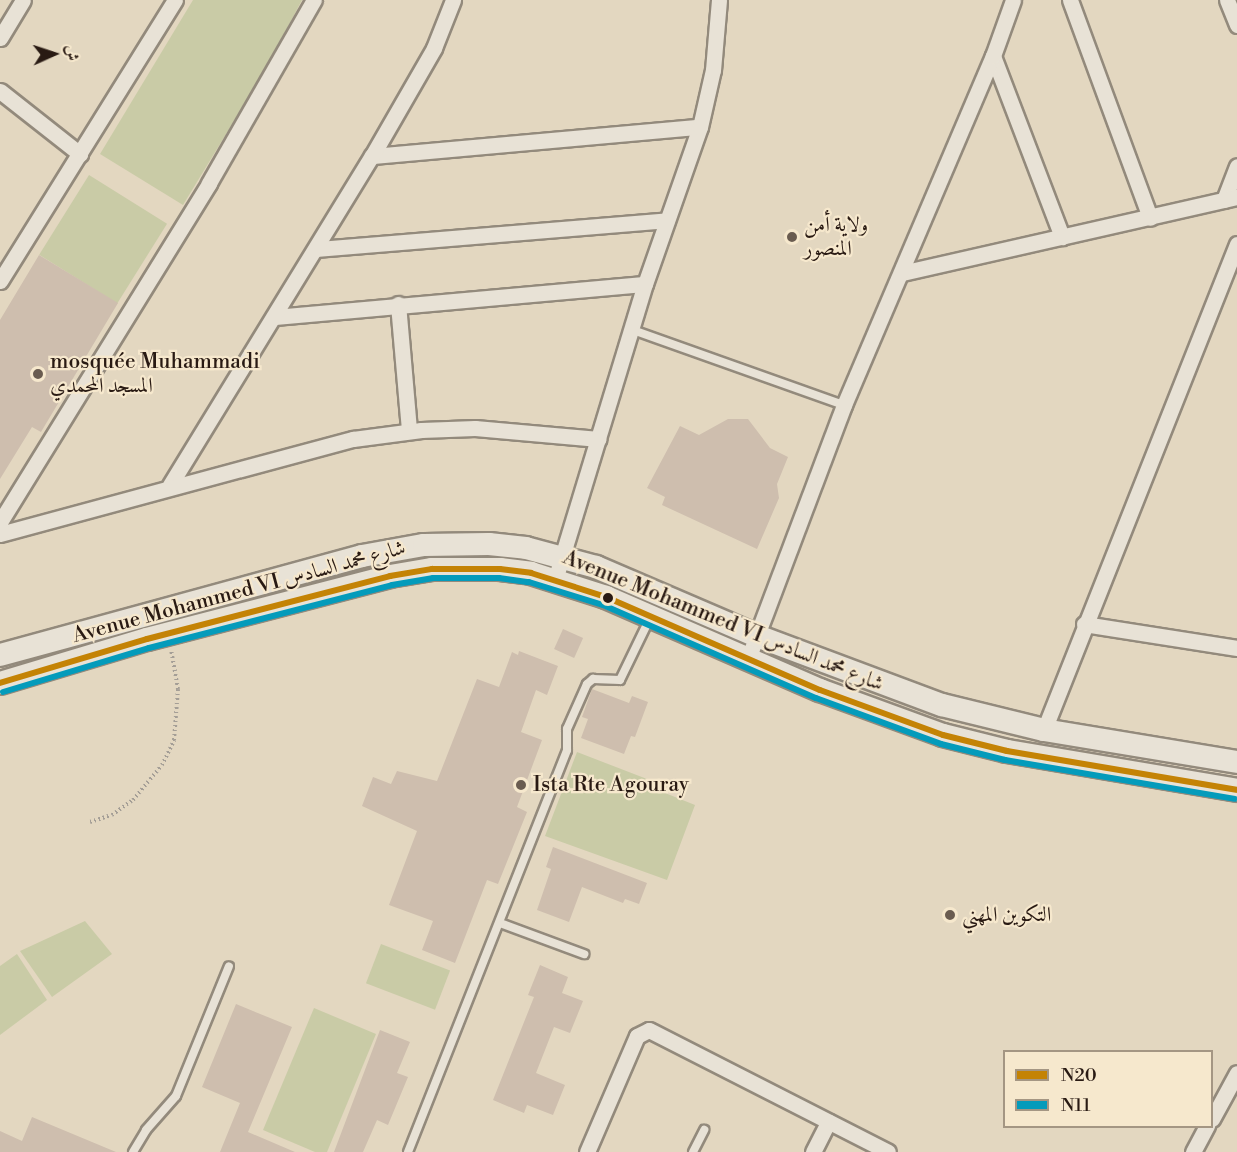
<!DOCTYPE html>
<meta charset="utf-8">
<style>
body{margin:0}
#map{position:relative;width:1237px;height:1152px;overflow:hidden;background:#e3d7c0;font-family:"Libre Bodoni",Amiri,serif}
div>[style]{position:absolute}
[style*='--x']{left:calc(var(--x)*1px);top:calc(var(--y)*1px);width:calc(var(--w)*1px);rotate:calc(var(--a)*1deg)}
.green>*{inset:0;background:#c9cba6;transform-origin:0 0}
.building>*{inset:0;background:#cebeae;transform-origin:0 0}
.path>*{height:4px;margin-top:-2px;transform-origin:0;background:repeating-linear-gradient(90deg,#a49e96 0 1.5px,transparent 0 4.5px)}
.roads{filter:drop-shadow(2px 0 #938a7c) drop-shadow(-2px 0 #938a7c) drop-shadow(0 2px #938a7c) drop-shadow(0 -2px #938a7c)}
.service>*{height:8px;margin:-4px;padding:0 4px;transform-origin:4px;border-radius:4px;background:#e8e2d6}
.minor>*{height:15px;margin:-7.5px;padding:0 7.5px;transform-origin:7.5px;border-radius:7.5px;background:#e8e2d6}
.secondary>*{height:22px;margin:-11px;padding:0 11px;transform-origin:11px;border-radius:11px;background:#e8e2d6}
.bus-1>*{height:6px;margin:-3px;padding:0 3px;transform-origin:3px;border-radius:3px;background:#c48305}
.bus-2>*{height:6px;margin:-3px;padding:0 3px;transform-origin:3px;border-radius:3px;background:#049bbb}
.dots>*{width:16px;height:16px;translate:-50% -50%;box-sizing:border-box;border:3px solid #f6e8cd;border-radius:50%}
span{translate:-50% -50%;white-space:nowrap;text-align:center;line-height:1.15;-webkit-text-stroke:4.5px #f6e8cd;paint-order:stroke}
.poi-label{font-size:21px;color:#291a13}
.left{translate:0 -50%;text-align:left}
.street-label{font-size:21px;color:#291a13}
.legend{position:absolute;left:1003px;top:1050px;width:210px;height:78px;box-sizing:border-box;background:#f6e8cd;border:2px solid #a49683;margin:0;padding:8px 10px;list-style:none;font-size:18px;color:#291a13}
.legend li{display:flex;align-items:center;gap:12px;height:30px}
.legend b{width:30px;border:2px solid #a49683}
.north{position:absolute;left:24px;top:24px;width:60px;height:60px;-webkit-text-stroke:4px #f6e8cd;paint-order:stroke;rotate:87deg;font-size:16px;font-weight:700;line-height:24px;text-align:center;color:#291a13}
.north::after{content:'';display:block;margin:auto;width:21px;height:27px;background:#291a13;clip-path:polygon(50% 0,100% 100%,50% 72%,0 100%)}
</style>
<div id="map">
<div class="green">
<i style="clip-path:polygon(193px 0,302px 0,265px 70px,183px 205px,100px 154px)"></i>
<i style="left:89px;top:175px;width:92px;height:94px;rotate:32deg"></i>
<i style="clip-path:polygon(577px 752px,647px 779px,645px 785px,695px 805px,667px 880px,545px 836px)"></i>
<i style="clip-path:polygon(85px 921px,112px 954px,52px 997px,20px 951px)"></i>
<i style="left:381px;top:944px;width:74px;height:42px;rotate:21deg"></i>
<i style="clip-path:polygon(17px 954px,47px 1000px,0 1035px,0 966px)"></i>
<i style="clip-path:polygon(314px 1008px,376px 1034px,327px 1152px,315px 1152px,263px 1130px)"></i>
</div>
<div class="building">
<i style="clip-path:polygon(39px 255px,118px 303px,41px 432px,32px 427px,0 479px,0 320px)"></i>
<i style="clip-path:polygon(728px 419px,748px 419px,770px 448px,788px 457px,777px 484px,779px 498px,757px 549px,662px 505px,665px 497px,647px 488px,680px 426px,699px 435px)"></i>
<i style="left:563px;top:629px;width:22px;height:22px;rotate:24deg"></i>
<i style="clip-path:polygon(519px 651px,558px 666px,547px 695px,536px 690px,521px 732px,542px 740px,517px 807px,527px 812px,498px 884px,487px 880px,455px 963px,422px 950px,433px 921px,389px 905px,417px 831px,362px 806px,373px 777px,391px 784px,397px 771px,437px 781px,477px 679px,499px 687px,512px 652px,518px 655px)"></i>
<i style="clip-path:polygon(592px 689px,629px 703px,632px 696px,648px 702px,635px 737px,631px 736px,624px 754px,581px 738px,588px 719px,582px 717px)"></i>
<i style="clip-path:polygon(553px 847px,647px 883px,639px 904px,625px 899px,623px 903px,582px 887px,569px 922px,537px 910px,551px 869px,546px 867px)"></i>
<i style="clip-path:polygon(540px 965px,568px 977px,562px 993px,583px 1001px,570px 1033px,554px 1027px,536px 1073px,565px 1085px,553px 1115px,527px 1105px,524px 1113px,493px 1100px,534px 997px,528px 995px)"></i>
<i style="clip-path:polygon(236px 1004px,292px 1027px,248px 1132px,295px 1152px,220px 1152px,240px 1103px,202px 1087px)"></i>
<i style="clip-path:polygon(380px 1030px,410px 1042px,397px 1073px,408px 1077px,388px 1125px,377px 1120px,363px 1152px,334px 1152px)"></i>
<i style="clip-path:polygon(32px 1117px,116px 1152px,0 1152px,0 1131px,22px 1141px)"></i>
</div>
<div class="path">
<i style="--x:90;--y:822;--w:23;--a:-18"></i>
<i style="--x:112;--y:815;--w:26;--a:-36"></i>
<i style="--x:133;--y:800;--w:45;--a:-50.4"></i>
<i style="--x:162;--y:765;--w:28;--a:-64"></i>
<i style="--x:174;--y:740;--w:51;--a:-85.5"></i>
<i style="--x:178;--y:689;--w:39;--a:-100"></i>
</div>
<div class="roads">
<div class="service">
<i style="--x:633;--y:330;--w:224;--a:19.6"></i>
<i style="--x:500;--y:923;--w:90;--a:20.3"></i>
<i style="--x:133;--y:1152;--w:26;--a:-59"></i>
<i style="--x:146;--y:1130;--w:45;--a:-48.6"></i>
<i style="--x:176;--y:1096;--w:140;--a:-67.8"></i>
<i style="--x:408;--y:1152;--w:432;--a:-68.4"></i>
<i style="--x:567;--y:750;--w:21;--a:-90"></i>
<i style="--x:567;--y:729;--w:49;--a:-66"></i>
<i style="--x:587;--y:684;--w:8;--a:-40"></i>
<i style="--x:593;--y:679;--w:27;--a:2"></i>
<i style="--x:620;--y:680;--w:67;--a:-64.2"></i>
<i style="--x:693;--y:1152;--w:25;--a:-63"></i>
</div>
<div class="minor">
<i style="--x:1070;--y:0;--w:232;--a:69.8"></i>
<i style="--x:1227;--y:0;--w:27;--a:68"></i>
<i style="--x:0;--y:38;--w:44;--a:-58.8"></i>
<i style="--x:993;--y:56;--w:194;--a:69.1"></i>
<i style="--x:0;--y:91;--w:102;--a:38.2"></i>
<i style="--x:372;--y:156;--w:329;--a:-5.1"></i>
<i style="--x:1224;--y:200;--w:36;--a:-69"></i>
<i style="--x:317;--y:249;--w:351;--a:-4.7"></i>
<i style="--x:902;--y:273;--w:344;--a:-12.8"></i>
<i style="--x:0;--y:281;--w:331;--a:-58.1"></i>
<i style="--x:398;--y:304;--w:127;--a:85"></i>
<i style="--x:274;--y:317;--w:372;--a:-5.1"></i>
<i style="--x:170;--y:485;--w:386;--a:-58.5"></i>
<i style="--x:372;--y:156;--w:125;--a:-60.1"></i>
<i style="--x:434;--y:48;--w:52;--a:-68.4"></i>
<i style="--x:0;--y:522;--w:398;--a:-58.3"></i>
<i style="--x:209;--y:183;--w:211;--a:-60.2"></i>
<i style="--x:0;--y:534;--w:366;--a:-15.1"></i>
<i style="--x:353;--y:439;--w:69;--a:-7.5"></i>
<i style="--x:421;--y:430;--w:54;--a:-2.1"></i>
<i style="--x:475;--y:428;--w:124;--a:5.1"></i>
<i style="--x:555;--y:580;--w:309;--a:-73.1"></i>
<i style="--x:645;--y:284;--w:166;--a:-70.7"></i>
<i style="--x:700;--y:127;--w:58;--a:-77.2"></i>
<i style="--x:713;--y:70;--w:70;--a:-85.1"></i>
<i style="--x:1084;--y:624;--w:155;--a:8.9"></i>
<i style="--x:748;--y:659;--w:272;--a:-69.3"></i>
<i style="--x:844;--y:405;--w:379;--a:-66.9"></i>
<i style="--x:993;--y:56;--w:59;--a:-70.3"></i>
<i style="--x:1044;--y:730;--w:523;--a:-68.34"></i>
<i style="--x:1212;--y:1119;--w:52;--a:-61.5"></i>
<i style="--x:587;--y:1152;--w:126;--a:-66.7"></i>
<i style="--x:637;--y:1036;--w:13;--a:-27"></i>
<i style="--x:649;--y:1030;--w:268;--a:27"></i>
<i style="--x:813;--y:1152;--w:34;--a:-63"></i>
<i style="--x:1193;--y:1152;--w:30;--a:-62"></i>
</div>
<div class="secondary">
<i style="--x:0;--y:655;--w:375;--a:-15.3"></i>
<i style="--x:362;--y:556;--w:63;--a:-10.1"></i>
<i style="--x:424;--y:545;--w:65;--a:-0.9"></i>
<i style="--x:489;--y:544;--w:37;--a:6"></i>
<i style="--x:526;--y:548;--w:73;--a:15.2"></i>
<i style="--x:596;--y:567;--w:175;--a:23.2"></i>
<i style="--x:757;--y:636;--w:197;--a:20.5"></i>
<i style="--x:942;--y:705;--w:105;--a:13.8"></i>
<i style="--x:1044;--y:730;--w:196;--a:9.4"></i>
<i style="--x:0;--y:683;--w:153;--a:-16.7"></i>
<i style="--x:147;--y:639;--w:251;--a:-14.5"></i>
<i style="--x:390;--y:576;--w:43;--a:-9.5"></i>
<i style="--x:432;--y:569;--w:68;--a:0"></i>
<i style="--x:500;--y:569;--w:31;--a:7"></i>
<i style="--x:531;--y:573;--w:79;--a:17.7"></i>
<i style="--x:606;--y:597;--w:233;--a:23.5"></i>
<i style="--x:820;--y:690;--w:131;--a:20.1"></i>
<i style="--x:943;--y:735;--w:66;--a:14"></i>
<i style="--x:1007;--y:751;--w:233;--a:9.6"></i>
</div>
</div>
<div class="bus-1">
<i style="--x:0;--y:683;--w:153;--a:-16.7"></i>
<i style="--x:147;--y:639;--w:251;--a:-14.5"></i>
<i style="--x:390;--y:576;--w:43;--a:-9.5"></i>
<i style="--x:432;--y:569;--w:68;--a:0"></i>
<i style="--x:500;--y:569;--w:31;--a:7"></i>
<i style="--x:531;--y:573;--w:79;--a:17.7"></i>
<i style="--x:606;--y:597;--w:233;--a:23.5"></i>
<i style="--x:820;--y:690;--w:131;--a:20.1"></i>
<i style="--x:943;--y:735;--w:66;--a:14"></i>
<i style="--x:1007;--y:751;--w:233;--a:9.6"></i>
</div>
<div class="bus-2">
<i style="--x:3;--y:692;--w:152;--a:-16.8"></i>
<i style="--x:149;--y:648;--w:251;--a:-14.5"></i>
<i style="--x:392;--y:585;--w:42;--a:-9.7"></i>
<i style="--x:433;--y:578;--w:66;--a:0"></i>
<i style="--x:499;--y:578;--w:30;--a:8"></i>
<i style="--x:529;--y:582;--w:77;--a:17.3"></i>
<i style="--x:603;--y:605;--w:232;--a:23.6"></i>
<i style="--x:816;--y:698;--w:133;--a:20.2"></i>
<i style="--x:941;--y:744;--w:66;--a:14"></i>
<i style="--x:1005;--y:760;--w:233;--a:9.6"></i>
</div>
<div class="dots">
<i style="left:792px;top:237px;background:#6a5c50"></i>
<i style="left:38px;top:374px;background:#6a5c50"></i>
<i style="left:608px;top:598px;background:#291a13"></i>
<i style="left:521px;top:785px;background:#6a5c50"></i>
<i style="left:950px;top:915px;background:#6a5c50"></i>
</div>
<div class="poi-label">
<span class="left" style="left:804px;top:237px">ولاية أمن<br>المنصور</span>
<span class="left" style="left:50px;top:374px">mosquée Muhammadi<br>المسجد المحمدي</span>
<span class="left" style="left:533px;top:785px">Ista Rte Agouray</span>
<span class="left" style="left:962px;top:915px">التكوين المهني</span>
</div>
<div class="street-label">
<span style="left:239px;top:592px;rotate:-15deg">Avenue Mohammed VI شارع محمد السادس</span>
<span style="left:723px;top:621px;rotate:22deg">Avenue Mohammed VI شارع محمد السادس</span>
</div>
<ul class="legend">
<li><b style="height:8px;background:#c48305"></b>N20</li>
<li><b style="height:8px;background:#049bbb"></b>N11</li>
</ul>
<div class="north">ش</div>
</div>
